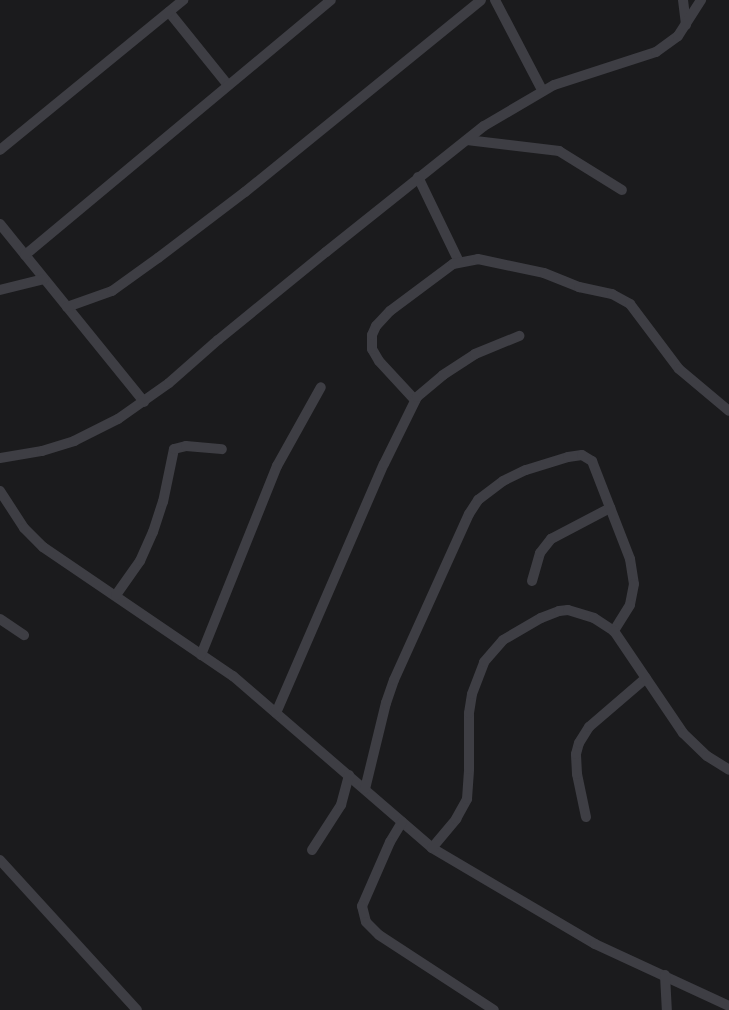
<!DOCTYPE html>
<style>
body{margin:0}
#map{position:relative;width:729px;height:1010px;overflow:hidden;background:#1b1b1d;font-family:"Titillium Web",sans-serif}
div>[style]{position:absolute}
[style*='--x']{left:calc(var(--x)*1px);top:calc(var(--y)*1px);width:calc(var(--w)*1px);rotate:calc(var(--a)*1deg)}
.minor>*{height:10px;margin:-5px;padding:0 5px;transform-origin:5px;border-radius:5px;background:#3e3e44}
span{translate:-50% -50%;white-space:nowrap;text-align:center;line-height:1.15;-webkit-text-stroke:5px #161518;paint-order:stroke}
</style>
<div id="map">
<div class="minor">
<i style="--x:495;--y:0;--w:102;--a:62.4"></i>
<i style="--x:683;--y:0;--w:25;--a:83"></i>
<i style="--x:169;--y:12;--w:94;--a:51.1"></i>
<i style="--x:467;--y:140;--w:93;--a:6.8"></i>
<i style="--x:559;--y:151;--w:74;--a:31.8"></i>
<i style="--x:0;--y:150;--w:237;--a:-39.3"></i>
<i style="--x:418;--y:177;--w:94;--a:64.2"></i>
<i style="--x:0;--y:224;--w:229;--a:51"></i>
<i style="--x:25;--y:255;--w:398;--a:-39.8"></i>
<i style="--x:0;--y:290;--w:45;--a:-14"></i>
<i style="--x:67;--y:307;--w:48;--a:-19.6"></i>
<i style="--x:112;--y:291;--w:57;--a:-35.7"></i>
<i style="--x:158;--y:258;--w:109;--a:-37.2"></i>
<i style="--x:245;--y:192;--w:304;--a:-39.1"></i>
<i style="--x:415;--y:400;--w:53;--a:-132.7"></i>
<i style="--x:379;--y:361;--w:14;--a:-120"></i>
<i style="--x:372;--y:349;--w:14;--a:-90"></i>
<i style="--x:372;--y:335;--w:10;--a:-66"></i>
<i style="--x:376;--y:326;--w:21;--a:-47"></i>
<i style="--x:390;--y:311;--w:79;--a:-36.7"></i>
<i style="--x:453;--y:264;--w:25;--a:-11"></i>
<i style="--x:478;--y:259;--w:67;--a:12"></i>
<i style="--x:544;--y:273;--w:38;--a:22"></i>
<i style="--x:579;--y:287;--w:34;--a:12"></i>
<i style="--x:612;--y:294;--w:21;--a:29"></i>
<i style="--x:630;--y:304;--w:81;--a:53"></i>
<i style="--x:679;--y:369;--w:65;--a:40"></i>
<i style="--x:0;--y:458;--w:43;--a:-9.5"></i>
<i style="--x:42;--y:451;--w:34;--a:-17"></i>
<i style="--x:74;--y:441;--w:49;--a:-26.6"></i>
<i style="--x:118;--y:419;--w:62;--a:-35.2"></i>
<i style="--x:169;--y:383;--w:65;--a:-41.3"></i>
<i style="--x:218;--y:340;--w:139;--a:-39.2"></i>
<i style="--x:326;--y:252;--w:202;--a:-38.6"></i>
<i style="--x:484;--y:126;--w:81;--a:-30.4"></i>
<i style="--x:554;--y:85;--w:107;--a:-17.9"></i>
<i style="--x:656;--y:52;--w:27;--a:-36"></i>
<i style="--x:678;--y:36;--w:43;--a:-57.4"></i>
<i style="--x:0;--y:491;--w:44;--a:57"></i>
<i style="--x:24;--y:528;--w:27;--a:45"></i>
<i style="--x:43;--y:547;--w:230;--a:34.2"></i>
<i style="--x:233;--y:676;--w:263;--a:40.8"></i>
<i style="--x:432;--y:848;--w:189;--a:30.5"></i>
<i style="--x:595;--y:944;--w:148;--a:24.8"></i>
<i style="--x:532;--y:581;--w:29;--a:-74"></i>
<i style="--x:540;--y:553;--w:18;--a:-52"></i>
<i style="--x:551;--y:539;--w:67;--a:-27.7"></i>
<i style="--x:116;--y:595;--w:42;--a:-54.8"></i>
<i style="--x:140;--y:561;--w:32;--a:-66"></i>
<i style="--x:153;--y:532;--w:32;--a:-72"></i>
<i style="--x:163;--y:502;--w:54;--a:-78.3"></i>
<i style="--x:174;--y:449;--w:12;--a:-14"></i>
<i style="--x:186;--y:446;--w:36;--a:5"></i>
<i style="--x:0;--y:619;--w:29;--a:34"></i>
<i style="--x:201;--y:655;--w:204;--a:-68.1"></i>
<i style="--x:277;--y:466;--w:90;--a:-60.9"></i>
<i style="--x:276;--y:713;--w:271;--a:-66.6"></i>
<i style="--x:384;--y:464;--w:75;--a:-63.8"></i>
<i style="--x:417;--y:397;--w:34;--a:-40"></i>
<i style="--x:443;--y:375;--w:38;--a:-33"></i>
<i style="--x:475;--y:354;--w:48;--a:-22.2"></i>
<i style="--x:365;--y:789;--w:89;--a:-76.3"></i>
<i style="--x:386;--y:703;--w:24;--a:-71"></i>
<i style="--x:394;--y:680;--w:182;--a:-65.7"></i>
<i style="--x:469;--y:514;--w:17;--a:-57"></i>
<i style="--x:478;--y:500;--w:31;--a:-37"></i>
<i style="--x:503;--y:481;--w:25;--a:-26"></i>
<i style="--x:526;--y:470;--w:44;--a:-17.2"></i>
<i style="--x:568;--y:457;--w:14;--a:-8"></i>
<i style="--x:582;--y:455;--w:12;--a:31"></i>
<i style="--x:592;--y:461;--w:105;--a:68.8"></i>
<i style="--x:630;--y:559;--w:25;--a:81"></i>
<i style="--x:634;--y:584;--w:21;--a:101"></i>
<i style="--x:630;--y:605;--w:31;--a:122"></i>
<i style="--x:586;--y:817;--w:44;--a:-101.8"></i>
<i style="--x:577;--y:774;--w:20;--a:-93"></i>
<i style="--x:576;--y:754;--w:11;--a:-75"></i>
<i style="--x:579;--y:743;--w:19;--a:-58"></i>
<i style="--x:589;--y:727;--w:75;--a:-40.7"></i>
<i style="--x:402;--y:822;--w:23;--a:121"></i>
<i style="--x:390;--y:842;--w:70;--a:113.6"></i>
<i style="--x:362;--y:906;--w:16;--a:76"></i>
<i style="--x:366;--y:922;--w:18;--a:45"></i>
<i style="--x:379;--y:935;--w:137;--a:33.1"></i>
<i style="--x:432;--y:848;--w:38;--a:-50"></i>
<i style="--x:456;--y:819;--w:23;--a:-61"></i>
<i style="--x:467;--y:799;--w:30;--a:-86"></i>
<i style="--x:469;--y:769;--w:56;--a:-90"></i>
<i style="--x:469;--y:713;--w:19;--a:-81"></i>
<i style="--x:472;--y:694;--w:34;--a:-69"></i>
<i style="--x:484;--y:662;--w:29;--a:-49"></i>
<i style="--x:503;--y:640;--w:44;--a:-30.1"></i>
<i style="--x:541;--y:618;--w:19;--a:-21"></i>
<i style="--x:559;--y:611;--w:9;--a:-6"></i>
<i style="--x:568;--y:610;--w:27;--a:17"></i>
<i style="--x:594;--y:618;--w:24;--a:33"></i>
<i style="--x:614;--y:631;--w:123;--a:55.9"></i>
<i style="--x:683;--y:733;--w:33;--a:44"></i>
<i style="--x:707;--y:756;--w:26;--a:32"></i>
<i style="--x:312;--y:850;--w:54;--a:-57.2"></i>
<i style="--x:341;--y:805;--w:31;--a:-75"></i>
<i style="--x:0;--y:860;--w:203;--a:47.6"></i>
<i style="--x:665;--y:975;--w:35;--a:87"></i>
</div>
</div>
